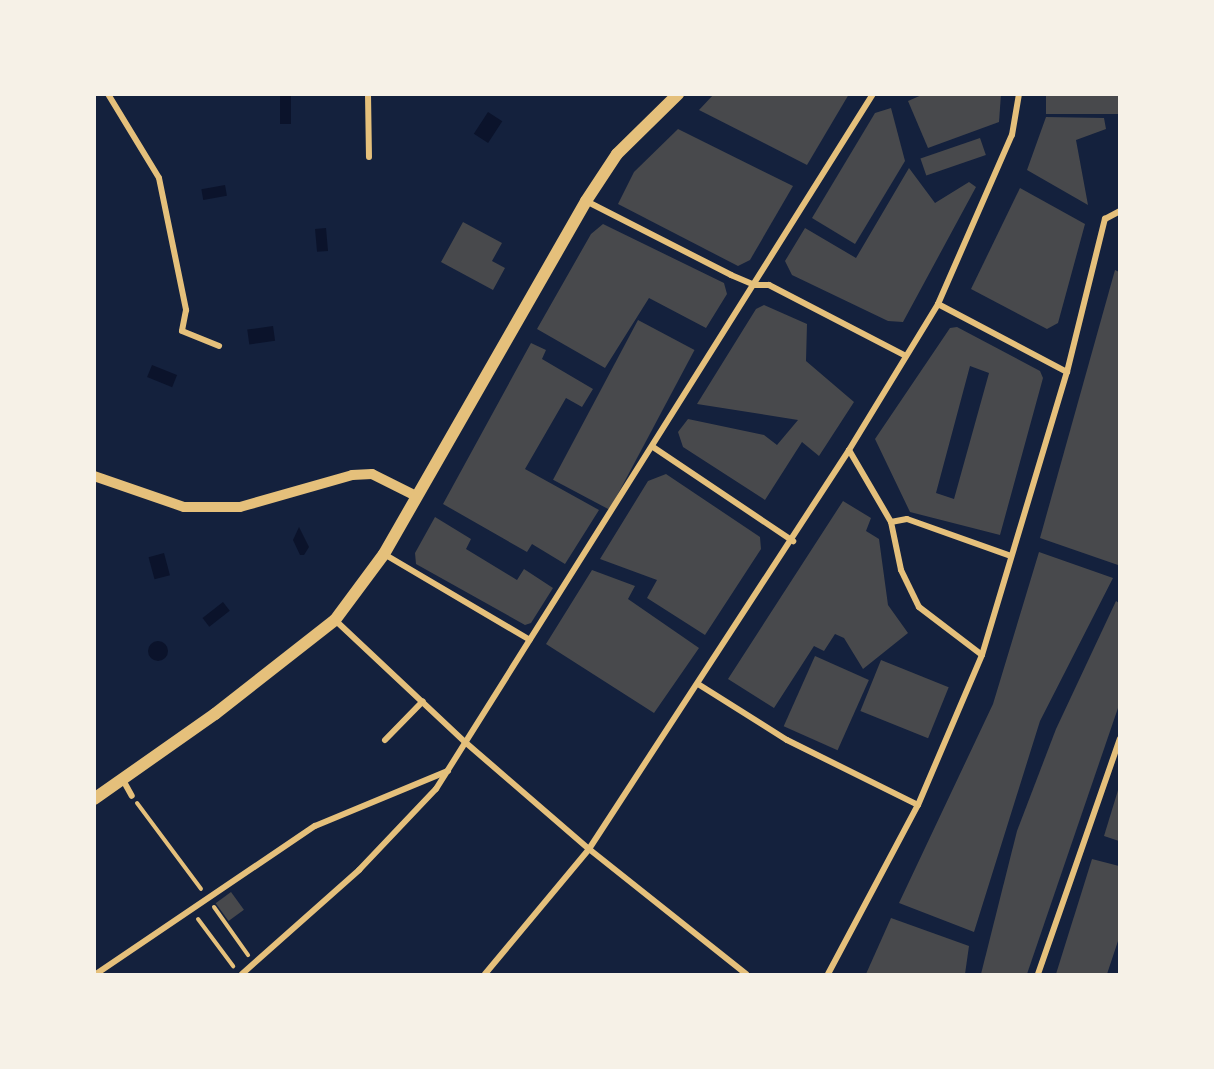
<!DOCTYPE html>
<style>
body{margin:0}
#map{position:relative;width:1214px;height:1069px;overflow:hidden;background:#14213d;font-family:Quicksand,sans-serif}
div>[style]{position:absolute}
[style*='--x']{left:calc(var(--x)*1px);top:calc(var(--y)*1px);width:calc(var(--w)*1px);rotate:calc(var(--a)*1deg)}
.water>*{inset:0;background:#0b132b;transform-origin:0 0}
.round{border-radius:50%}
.building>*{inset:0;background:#48494c;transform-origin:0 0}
.path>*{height:4px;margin:-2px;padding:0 2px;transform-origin:2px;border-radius:2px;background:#e5c07b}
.minor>*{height:6px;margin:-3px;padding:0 3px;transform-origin:3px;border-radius:3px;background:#e5c07b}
.tertiary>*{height:10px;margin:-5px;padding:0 5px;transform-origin:5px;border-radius:5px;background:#e5c07b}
.secondary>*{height:12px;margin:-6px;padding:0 6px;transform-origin:6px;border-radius:6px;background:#e5c07b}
span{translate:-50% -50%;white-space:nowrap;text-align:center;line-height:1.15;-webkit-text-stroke:6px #f6f1e7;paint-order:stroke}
.frame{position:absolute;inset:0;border:96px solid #f6f1e7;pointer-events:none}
</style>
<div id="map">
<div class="water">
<i style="left:280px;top:95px;width:11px;height:29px"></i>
<i style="left:488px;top:112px;width:17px;height:26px;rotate:33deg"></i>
<i style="left:225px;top:185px;width:11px;height:24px;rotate:80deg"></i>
<i style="left:326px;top:228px;width:23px;height:11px;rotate:85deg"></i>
<i style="left:273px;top:326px;width:15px;height:26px;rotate:82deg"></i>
<i style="left:152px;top:365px;width:27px;height:13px;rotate:22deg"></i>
<i style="clip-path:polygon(299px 527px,309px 547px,304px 555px,300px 555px,293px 540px)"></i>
<i style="left:164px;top:553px;width:23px;height:16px;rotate:75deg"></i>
<i style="left:223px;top:602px;width:11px;height:26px;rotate:52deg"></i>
<i class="round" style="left:148px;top:641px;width:20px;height:20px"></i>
</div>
<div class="building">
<i style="clip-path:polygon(714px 94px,849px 94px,807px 165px,699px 110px)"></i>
<i style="clip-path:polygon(924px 94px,1001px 94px,999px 122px,928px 148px,908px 101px)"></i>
<i style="left:1046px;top:94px;width:73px;height:20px"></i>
<i style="clip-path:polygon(891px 108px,905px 161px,855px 244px,812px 218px,875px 113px)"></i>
<i style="clip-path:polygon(1046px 117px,1104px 118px,1106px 129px,1076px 140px,1088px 205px,1027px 170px)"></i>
<i style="clip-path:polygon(678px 129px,793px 186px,750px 260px,738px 266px,618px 204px,634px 172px)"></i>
<i style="left:980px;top:138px;width:18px;height:63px;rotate:71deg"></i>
<i style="clip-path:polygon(909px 168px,935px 203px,969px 182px,976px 187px,903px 322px,888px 321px,792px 275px,785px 261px,805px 228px,856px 258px)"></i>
<i style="clip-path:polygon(1020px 188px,1085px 224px,1058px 323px,1047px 329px,971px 289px)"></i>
<i style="clip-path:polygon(463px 222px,502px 243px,492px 261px,505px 268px,493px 290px,441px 262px)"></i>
<i style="clip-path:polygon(603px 224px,724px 283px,727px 294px,706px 328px,649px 298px,605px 368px,537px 329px,591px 234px)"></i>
<i style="clip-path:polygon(1115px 270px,1119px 272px,1118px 565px,1040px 538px)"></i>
<i style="clip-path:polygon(764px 305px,807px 324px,806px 361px,854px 402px,819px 456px,802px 442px,765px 500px,683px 447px,678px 432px,688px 419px,764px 435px,777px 445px,798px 420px,697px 404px,756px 309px)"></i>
<i style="left:638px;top:320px;width:64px;height:181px;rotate:28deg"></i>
<i style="clip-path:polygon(evenodd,957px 327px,1040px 371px,1043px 378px,1000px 535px,910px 512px,875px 439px,950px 328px,957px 327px,970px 366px,989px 373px,954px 499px,936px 493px,970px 366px)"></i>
<i style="clip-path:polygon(531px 343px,546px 350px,542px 359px,593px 389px,582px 407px,566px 398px,525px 469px,599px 510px,565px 564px,532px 544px,527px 552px,443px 504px)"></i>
<i style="clip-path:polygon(666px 474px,760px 537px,761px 549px,705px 635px,647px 598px,657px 580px,600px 559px,648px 481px)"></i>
<i style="clip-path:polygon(843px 501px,871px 518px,866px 531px,879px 539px,888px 605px,908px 633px,863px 669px,844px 638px,835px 634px,824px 651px,814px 646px,774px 708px,728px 679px)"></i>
<i style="clip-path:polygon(435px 517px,471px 539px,466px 549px,517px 580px,524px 569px,553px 588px,531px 623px,525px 625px,416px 564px,415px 553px)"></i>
<i style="clip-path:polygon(1039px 552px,1113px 578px,1040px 721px,974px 932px,899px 903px,993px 704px)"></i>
<i style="clip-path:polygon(592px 570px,635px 586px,628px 599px,699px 648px,654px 713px,546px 644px)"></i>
<i style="clip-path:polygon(1116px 601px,1119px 603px,1119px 705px,1027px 974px,981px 974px,1017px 831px,1056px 729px)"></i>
<i style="left:815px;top:656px;width:59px;height:77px;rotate:24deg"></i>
<i style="left:881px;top:660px;width:73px;height:55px;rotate:22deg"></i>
<i style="clip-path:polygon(1119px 787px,1119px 841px,1104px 836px)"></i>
<i style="clip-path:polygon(1092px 859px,1119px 866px,1119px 938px,1107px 974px,1056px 974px)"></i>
<i style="left:231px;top:892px;width:22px;height:19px;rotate:54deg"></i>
<i style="clip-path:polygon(891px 918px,969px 946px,965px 974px,866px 974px)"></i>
</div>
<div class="path">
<i style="--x:137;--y:803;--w:107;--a:53.3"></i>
<i style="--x:214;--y:907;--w:59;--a:54.7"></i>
<i style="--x:198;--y:919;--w:59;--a:53.3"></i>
</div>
<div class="minor">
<i style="--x:108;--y:94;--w:98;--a:58.7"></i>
<i style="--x:159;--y:178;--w:135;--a:78.4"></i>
<i style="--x:186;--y:310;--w:21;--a:101"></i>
<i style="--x:182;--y:331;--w:40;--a:22"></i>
<i style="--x:368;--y:94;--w:63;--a:89.1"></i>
<i style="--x:586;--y:201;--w:163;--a:27"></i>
<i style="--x:731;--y:275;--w:25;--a:23"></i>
<i style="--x:754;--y:285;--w:15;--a:0"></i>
<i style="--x:769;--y:285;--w:154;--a:27.4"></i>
<i style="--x:938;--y:304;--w:146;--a:27.8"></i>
<i style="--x:653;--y:447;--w:169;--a:33.9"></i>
<i style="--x:849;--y:450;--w:83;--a:59.7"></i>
<i style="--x:891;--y:522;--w:49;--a:78.2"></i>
<i style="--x:901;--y:570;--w:41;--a:64.1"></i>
<i style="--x:919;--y:607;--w:79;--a:37.3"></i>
<i style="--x:891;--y:522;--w:16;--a:-11"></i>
<i style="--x:907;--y:519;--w:110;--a:19.6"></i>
<i style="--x:384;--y:554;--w:169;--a:30.5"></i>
<i style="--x:335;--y:620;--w:178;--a:43.2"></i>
<i style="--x:465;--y:742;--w:164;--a:40.8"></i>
<i style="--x:589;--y:849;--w:201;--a:38.5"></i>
<i style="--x:698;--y:684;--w:105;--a:32.2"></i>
<i style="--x:787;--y:740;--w:146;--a:26.4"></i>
<i style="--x:385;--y:740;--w:54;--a:-45.7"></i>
<i style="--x:123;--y:780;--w:18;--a:61"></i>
<i style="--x:96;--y:974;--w:264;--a:-34.1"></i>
<i style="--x:315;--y:826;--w:144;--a:-22.5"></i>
<i style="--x:242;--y:974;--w:157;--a:-41.6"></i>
<i style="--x:359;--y:870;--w:112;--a:-46.5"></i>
<i style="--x:436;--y:789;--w:821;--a:-57.84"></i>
<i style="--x:485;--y:974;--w:163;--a:-50.2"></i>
<i style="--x:589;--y:849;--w:476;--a:-56.9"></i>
<i style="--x:849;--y:450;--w:171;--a:-58.6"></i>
<i style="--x:938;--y:304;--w:184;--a:-66.4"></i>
<i style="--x:1012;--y:135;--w:42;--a:-80.3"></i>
<i style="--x:828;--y:974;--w:191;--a:-62"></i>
<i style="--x:918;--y:805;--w:163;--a:-66.9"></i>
<i style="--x:982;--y:655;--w:295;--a:-73.3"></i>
<i style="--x:1067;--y:372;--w:158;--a:-76.1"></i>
<i style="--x:1105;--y:219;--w:17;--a:-28"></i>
<i style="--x:1038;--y:974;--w:249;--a:-70.8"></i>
</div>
<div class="tertiary">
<i style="--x:94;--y:476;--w:95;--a:19"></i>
<i style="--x:184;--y:507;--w:56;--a:0"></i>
<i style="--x:240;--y:507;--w:116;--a:-15.9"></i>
<i style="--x:352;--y:475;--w:20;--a:-3"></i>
<i style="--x:372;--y:474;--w:47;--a:26.6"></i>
</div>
<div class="secondary">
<i style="--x:94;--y:799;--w:148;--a:-35.1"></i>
<i style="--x:215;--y:714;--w:152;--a:-38.1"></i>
<i style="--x:335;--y:620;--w:82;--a:-53.4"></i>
<i style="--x:384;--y:554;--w:407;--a:-60.2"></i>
<i style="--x:586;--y:201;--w:56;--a:-56.6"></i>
<i style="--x:617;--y:154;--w:86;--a:-44.5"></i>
</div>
<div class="frame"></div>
</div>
